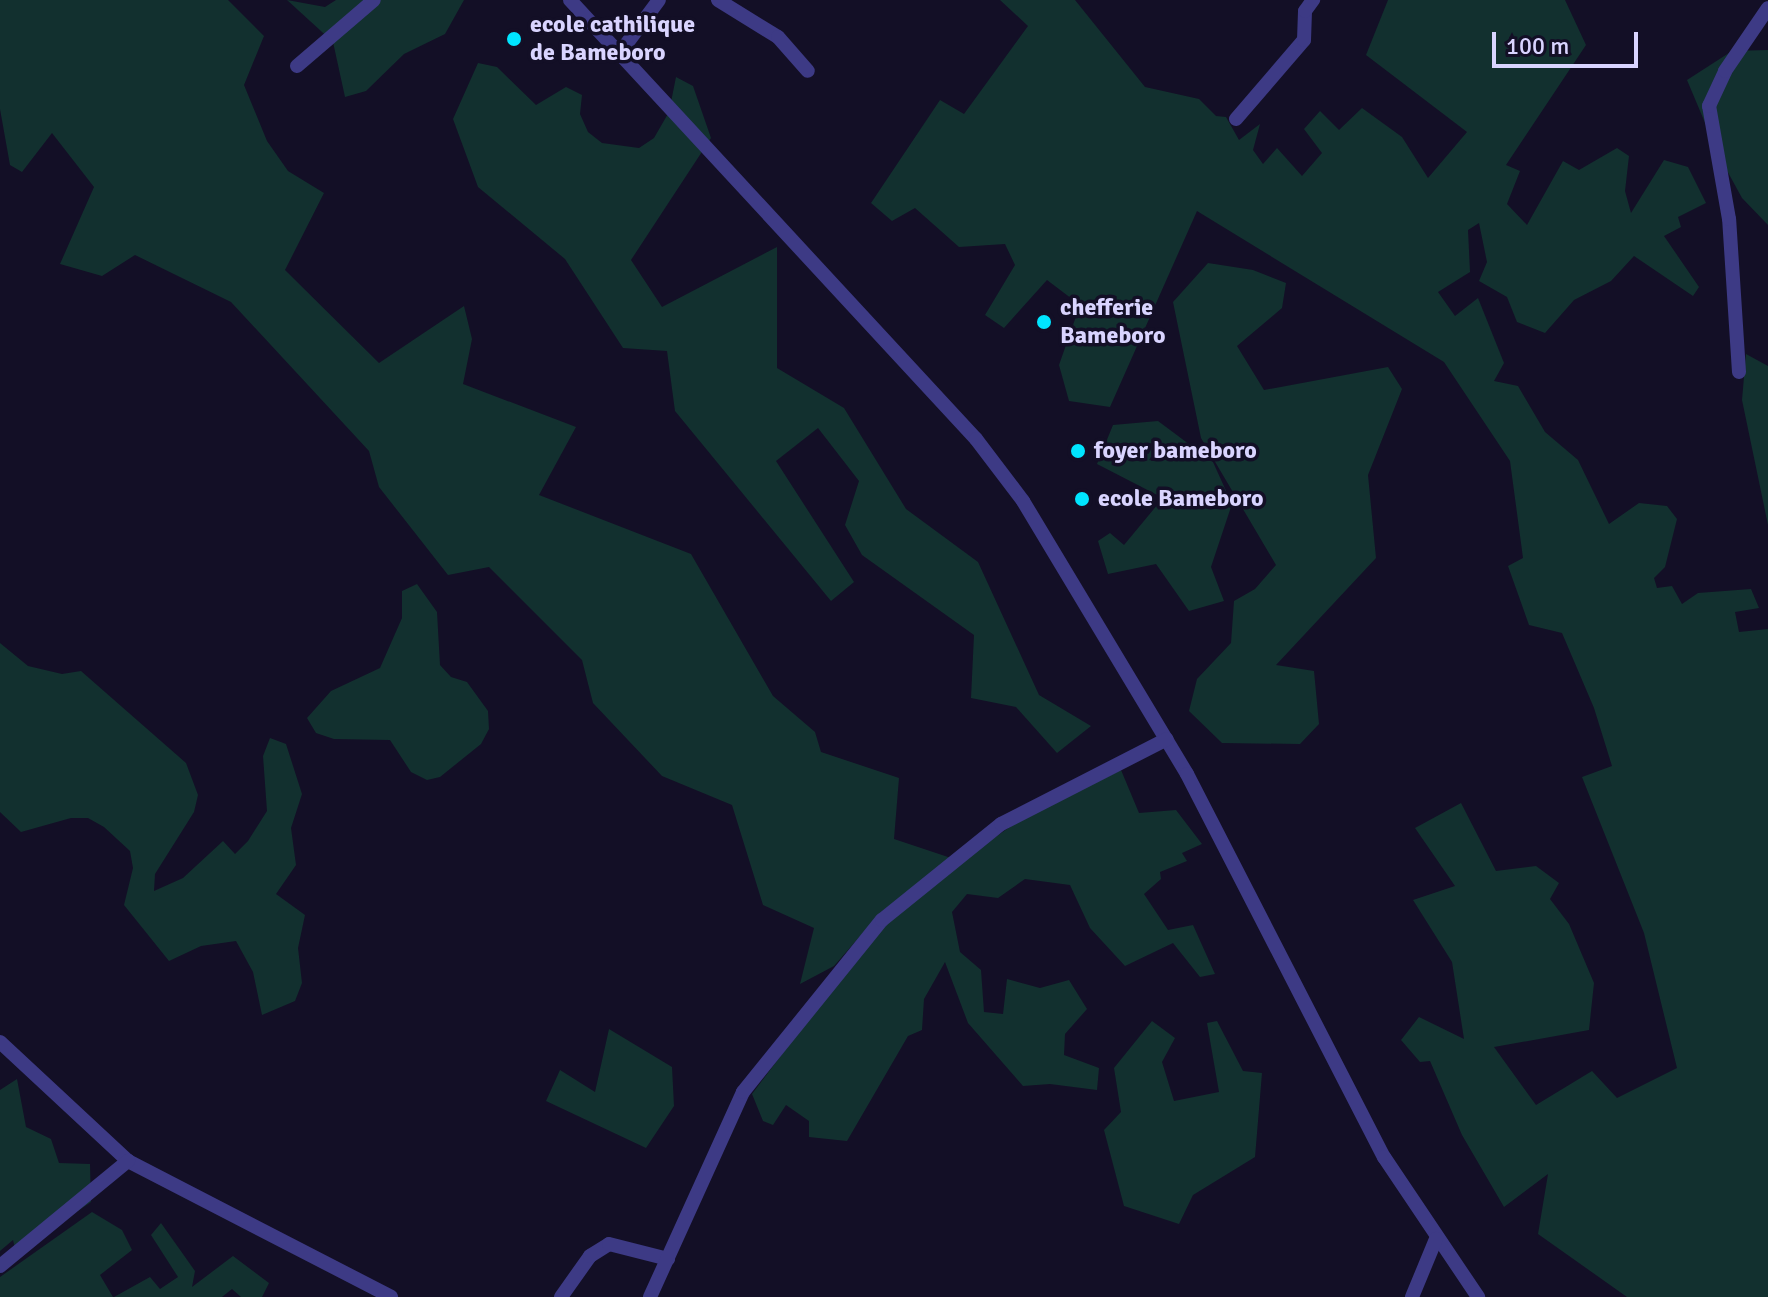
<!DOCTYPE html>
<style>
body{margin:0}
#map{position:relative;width:1768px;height:1297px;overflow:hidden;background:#130f26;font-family:Signika,sans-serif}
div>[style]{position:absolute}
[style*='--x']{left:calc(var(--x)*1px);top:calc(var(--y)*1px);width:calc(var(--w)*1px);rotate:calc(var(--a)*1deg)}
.green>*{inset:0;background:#12302f}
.minor>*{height:14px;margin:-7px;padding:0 7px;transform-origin:7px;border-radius:7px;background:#3d3a85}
.dots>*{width:22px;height:22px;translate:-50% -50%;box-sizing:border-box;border:4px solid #130f26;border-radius:50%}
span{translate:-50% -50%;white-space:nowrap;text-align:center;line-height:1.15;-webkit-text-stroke:7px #130f26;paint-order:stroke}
.poi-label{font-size:24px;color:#d9d4ff;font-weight:700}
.left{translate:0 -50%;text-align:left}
.scale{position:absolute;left:1492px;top:32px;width:146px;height:36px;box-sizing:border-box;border:4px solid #d9d4ff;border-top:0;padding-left:10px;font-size:24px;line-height:28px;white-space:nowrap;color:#d9d4ff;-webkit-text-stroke:6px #130f26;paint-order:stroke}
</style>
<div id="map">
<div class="green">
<i style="clip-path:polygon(0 0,228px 0,264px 36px,244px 85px,267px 141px,288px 171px,324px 193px,285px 270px,379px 363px,464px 306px,472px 339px,463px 384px,576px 427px,539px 495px,691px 554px,773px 696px,815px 732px,821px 752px,899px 778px,894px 839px,951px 858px,881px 912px,834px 966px,800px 984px,814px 928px,763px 905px,732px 805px,662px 776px,593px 703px,582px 660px,489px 567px,448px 575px,379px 487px,369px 451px,231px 302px,135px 255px,102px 276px,60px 264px,94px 187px,52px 133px,22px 172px,10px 165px,0 109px)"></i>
<i style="clip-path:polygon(287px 0,325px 7px,336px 0,464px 0,445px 34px,404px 54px,366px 91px,345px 97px,333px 42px)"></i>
<i style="clip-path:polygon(1000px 0,1075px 0,1145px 87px,1199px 99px,1216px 116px,1226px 117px,1239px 140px,1260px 124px,1253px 150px,1263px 164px,1277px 148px,1302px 176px,1322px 153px,1304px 129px,1320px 111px,1339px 130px,1362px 108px,1402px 137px,1428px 178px,1467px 132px,1366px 55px,1388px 0,1565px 0,1586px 45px,1506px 165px,1520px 171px,1507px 204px,1527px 225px,1563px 161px,1579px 170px,1617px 148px,1629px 156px,1625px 191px,1631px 213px,1664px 160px,1688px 167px,1706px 203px,1678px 217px,1681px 227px,1664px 236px,1699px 287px,1693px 296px,1634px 256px,1611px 281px,1574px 300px,1545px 333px,1517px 322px,1507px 297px,1479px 281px,1487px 262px,1479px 223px,1468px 230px,1470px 272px,1438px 292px,1455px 316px,1478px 298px,1504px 363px,1494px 381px,1518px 386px,1545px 432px,1578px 460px,1609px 524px,1639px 503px,1667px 506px,1677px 519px,1665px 567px,1654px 578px,1657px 588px,1672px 586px,1682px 604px,1698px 593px,1751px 589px,1759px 608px,1735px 612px,1739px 632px,1768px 629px,1768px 1297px,1627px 1297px,1538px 1234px,1548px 1174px,1504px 1207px,1462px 1135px,1430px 1061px,1420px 1062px,1401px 1040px,1419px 1017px,1464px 1039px,1452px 962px,1413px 900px,1455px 886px,1415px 828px,1461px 803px,1496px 871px,1536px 866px,1559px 883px,1550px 899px,1569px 924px,1594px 983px,1589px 1030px,1494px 1047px,1536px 1105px,1592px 1071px,1617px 1098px,1677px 1068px,1644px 933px,1582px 777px,1612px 766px,1594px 708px,1562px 633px,1529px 625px,1508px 566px,1523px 558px,1510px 461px,1444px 362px,1197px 211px,1110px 407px,1069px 401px,1059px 365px,1080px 305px,1047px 280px,1004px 328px,985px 315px,1015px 265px,1005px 244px,959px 247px,915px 208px,892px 221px,871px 203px,940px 100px,964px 114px,1028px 26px)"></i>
<i style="clip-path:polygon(1768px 50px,1768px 225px,1742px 198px,1719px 156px,1687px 80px,1732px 51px)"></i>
<i style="clip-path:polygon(478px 63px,497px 67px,536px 105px,566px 87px,582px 95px,580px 114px,588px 132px,602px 143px,639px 148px,654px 138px,669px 112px,676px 77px,693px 86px,711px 138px,631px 260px,662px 307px,777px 247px,777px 368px,844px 408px,906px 509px,978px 562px,1039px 695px,1091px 726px,1057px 753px,1016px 707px,971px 698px,974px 635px,862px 555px,845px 525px,859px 481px,818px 428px,776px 461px,854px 582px,831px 601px,675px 411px,667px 351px,623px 348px,565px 259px,478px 187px,453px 119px)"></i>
<i style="clip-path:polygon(1208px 263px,1253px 270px,1286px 283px,1282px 308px,1237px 346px,1264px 390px,1388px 367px,1402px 389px,1368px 475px,1376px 558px,1276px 665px,1314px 671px,1319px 724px,1300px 744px,1222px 743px,1189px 711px,1197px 679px,1231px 643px,1234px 601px,1255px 589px,1276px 565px,1201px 438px,1173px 302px)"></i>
<i style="clip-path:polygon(1746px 354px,1768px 366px,1768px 525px,1742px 400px)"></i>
<i style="clip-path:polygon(1158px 421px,1213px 462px,1232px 504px,1211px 567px,1224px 601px,1189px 611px,1156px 564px,1108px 574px,1098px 541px,1110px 533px,1124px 545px,1163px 498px,1097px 464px,1113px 425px)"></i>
<i style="clip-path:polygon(417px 584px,437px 612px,440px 665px,451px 677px,467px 682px,488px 711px,489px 729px,481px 744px,440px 777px,427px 780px,411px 772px,390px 740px,334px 739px,316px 733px,307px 718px,331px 691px,380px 668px,402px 618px,402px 591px)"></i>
<i style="clip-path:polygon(0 643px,28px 666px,62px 674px,81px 671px,186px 763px,198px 795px,194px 812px,155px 874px,154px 891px,183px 878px,223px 841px,235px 854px,248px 841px,267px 811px,263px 756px,270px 738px,286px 744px,302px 794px,291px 828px,296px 865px,276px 894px,305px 915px,298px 948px,302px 983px,295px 1001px,262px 1015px,253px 972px,236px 941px,201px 946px,169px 961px,124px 905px,133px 868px,130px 851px,104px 827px,88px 818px,71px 818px,21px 832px,0 812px)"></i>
<i style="clip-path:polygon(1121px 770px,1139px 813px,1176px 810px,1202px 844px,1182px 853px,1187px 861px,1160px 872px,1161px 879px,1144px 894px,1168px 930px,1193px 925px,1215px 974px,1200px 977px,1173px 943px,1125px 966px,1090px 928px,1070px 885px,1025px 879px,998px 898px,967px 894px,952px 912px,960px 952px,981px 970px,984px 1012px,1003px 1014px,1007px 979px,1040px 988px,1069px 980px,1087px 1009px,1065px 1034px,1064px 1055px,1099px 1068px,1097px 1090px,1050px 1084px,1023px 1086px,968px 1023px,945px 962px,924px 999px,922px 1030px,908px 1036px,847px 1141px,809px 1137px,809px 1121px,786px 1105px,773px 1125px,763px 1121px,752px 1094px,847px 968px,914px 894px,1024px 817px)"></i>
<i style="clip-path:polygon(1152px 1021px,1175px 1038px,1162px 1062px,1174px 1101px,1219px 1092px,1207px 1023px,1217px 1021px,1243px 1071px,1262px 1073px,1255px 1157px,1193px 1195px,1179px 1224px,1124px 1206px,1104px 1130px,1121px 1112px,1114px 1068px)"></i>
<i style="clip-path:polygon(609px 1029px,672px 1067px,674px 1106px,646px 1148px,546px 1101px,560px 1070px,595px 1092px)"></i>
<i style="clip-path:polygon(17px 1079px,26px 1127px,51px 1139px,59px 1163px,90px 1164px,91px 1202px,54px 1227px,15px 1248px,13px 1240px,0 1251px,0 1090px)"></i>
<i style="clip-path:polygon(92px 1212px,122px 1230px,132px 1250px,100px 1275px,113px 1297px,0 1297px,0 1277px)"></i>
<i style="clip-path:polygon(161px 1223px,195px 1271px,192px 1287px,233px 1256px,269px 1283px,262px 1297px,241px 1297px,232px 1289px,222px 1297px,114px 1297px,150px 1277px,160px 1289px,178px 1277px,151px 1235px)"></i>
</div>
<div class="minor">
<i style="--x:570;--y:0;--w:598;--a:47.24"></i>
<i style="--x:976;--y:439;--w:78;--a:52.8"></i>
<i style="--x:1023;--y:501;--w:318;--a:59"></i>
<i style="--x:1187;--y:774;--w:431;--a:62.8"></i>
<i style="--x:1384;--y:1157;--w:169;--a:56.1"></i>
<i style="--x:718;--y:0;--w:70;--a:31.7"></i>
<i style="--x:778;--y:37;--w:45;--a:48.6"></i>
<i style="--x:619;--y:54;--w:67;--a:-53.5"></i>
<i style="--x:297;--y:66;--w:101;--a:-40.6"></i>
<i style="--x:1236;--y:119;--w:104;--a:-49.3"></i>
<i style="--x:1304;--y:40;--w:29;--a:-88"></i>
<i style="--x:1305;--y:11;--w:14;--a:-54"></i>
<i style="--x:1739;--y:372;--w:153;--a:-93.7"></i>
<i style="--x:1729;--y:219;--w:115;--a:-100"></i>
<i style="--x:1709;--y:106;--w:38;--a:-65"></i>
<i style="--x:1725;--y:71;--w:76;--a:-55.7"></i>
<i style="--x:0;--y:1042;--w:175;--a:42.9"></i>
<i style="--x:128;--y:1161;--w:296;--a:27.3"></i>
<i style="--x:0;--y:1266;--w:166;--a:-39.4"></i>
<i style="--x:561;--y:1297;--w:50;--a:-54.7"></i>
<i style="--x:590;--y:1256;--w:22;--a:-32"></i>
<i style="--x:609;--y:1244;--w:61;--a:14.3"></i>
<i style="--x:650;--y:1297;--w:225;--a:-65.6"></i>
<i style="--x:743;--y:1092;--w:221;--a:-51.1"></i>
<i style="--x:882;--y:920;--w:153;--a:-38.9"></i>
<i style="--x:1001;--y:824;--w:186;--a:-27.1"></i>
<i style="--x:1412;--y:1297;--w:63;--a:-67.5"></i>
</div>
<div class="dots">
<i style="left:514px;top:39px;background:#00e5ff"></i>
<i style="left:1044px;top:322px;background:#00e5ff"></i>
<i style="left:1078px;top:451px;background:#00e5ff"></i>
<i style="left:1082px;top:499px;background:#00e5ff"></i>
</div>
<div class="poi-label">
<span class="left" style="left:530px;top:39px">ecole cathilique<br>de Bameboro</span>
<span class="left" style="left:1060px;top:322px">chefferie<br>Bameboro</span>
<span class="left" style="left:1094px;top:451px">foyer bameboro</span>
<span class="left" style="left:1098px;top:499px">ecole Bameboro</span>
</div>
<div class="scale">100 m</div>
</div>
